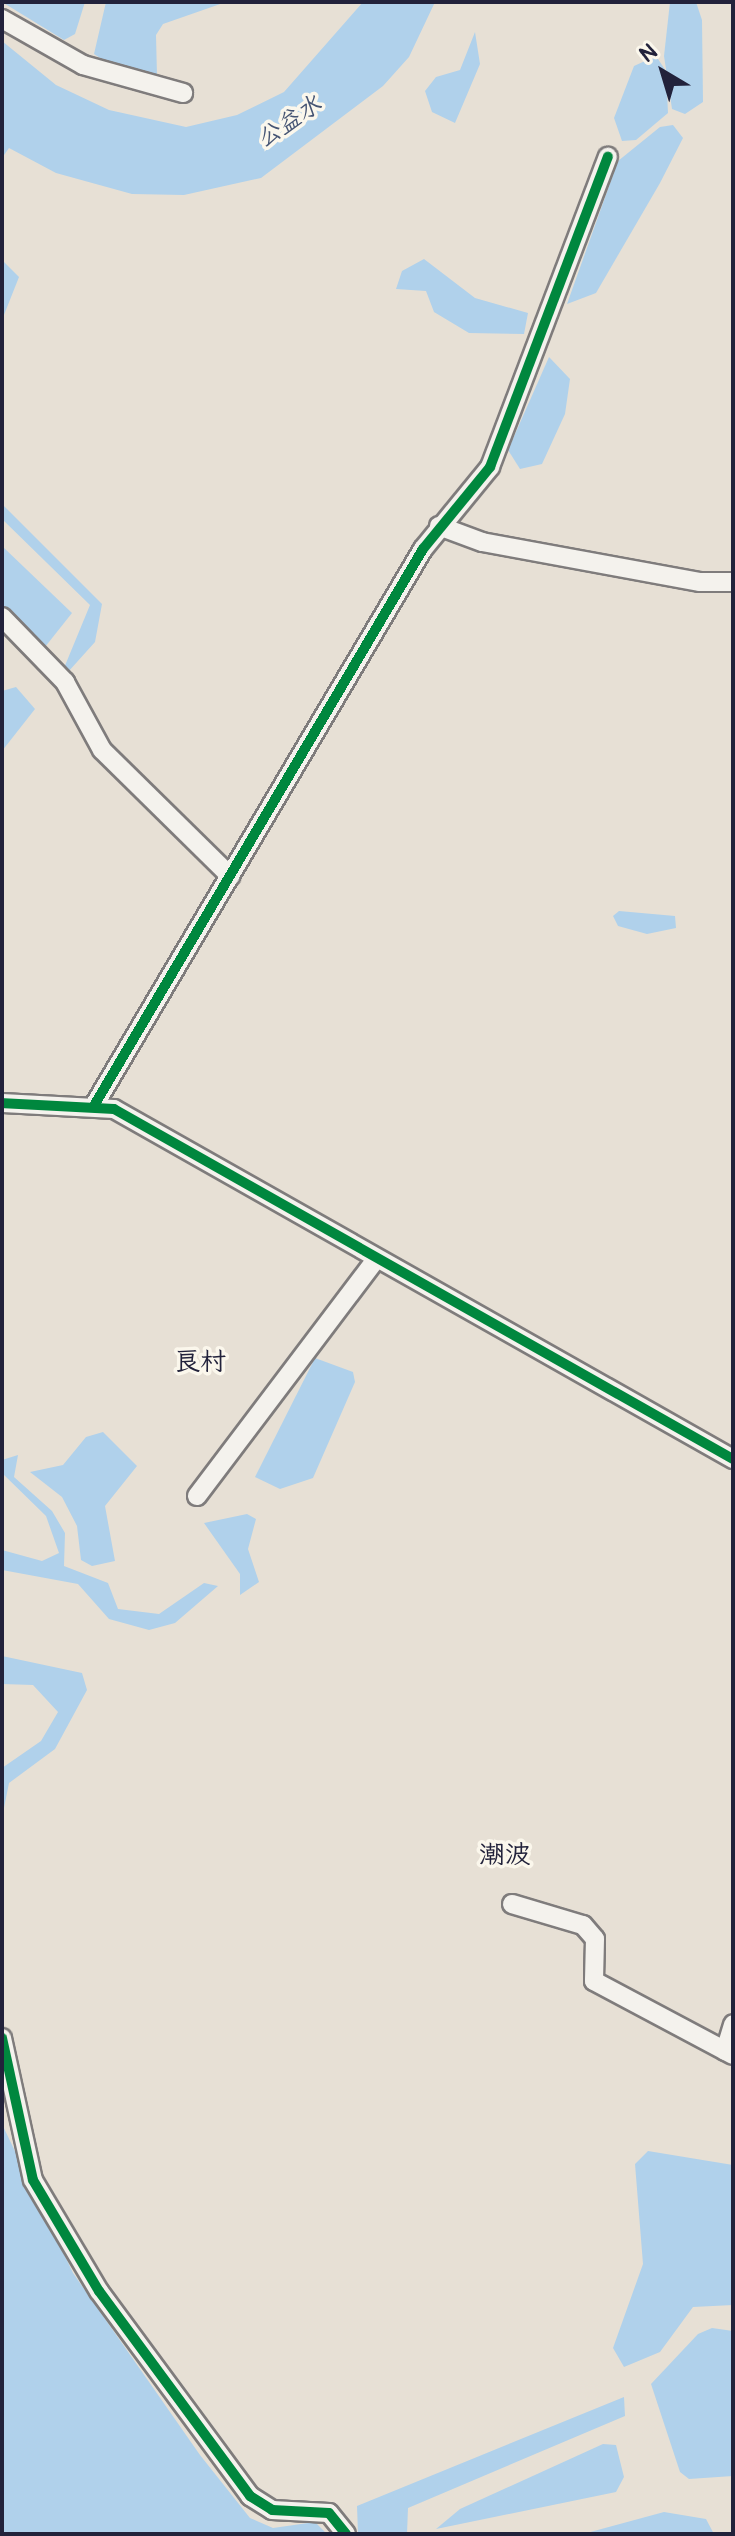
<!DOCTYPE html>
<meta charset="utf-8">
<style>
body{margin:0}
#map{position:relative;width:735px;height:2536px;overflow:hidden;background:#e7e0d5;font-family:Pangolin,"LXGW WenKai TC",sans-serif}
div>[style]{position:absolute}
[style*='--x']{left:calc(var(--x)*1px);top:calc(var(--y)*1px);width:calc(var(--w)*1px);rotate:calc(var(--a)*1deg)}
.water>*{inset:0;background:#b0d1eb}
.roads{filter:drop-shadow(2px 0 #7f7c7c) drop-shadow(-2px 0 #7f7c7c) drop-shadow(0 2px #7f7c7c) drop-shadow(0 -2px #7f7c7c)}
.minor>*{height:18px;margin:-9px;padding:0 9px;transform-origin:9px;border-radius:9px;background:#f4f2ed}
.cycleway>*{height:10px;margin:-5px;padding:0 5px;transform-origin:5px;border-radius:5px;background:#00873e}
span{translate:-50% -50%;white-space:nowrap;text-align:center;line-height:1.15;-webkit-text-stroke:7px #fbf7ec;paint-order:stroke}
.water-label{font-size:24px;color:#455473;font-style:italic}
.quarter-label{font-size:26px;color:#22223b}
.frame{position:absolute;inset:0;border:4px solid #22223b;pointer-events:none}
.north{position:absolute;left:623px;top:32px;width:80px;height:80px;-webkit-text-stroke:6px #fbf7ec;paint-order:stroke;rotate:322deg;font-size:22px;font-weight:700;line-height:32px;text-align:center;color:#22223b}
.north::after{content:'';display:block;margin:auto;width:28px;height:36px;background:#22223b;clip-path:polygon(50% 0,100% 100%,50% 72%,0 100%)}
</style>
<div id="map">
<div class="water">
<i style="clip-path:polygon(2px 2px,85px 2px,75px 34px,64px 40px)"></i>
<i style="clip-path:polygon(106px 2px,226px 2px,163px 24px,156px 35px,157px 76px,112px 66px,94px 54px)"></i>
<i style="clip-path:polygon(363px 2px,435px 2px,409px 57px,383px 86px,261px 178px,184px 195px,132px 194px,56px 173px,9px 148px,2px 158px,2px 41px,56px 85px,109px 110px,186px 127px,237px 115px,284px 92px)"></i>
<i style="clip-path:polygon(670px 2px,696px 2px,702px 20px,703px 102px,685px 114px,672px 109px,664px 56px)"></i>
<i style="clip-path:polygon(475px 32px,480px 64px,455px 123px,432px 112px,425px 91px,436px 77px,460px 70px)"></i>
<i style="clip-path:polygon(656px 56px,666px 71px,668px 113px,636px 140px,622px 141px,614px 118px,634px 66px)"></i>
<i style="clip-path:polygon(660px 127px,673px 125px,683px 138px,660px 183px,596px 293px,567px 304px,618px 161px)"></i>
<i style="clip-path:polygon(424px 259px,475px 298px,528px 313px,524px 334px,469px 333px,434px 312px,426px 291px,396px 289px,402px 271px)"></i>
<i style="clip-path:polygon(2px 260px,19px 277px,2px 320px)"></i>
<i style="clip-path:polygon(549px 357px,570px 379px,565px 414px,542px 464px,520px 469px,508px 450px)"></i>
<i style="clip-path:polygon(2px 504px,102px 604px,95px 642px,68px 672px,64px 668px,90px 605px,2px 519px)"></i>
<i style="clip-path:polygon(2px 546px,72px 613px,45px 647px,35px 648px,2px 608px)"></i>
<i style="clip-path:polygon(16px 687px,35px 709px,2px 751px,2px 691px)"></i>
<i style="clip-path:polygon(619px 911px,675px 916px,676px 928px,647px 934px,618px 926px,613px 916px)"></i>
<i style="clip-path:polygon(315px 1358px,353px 1372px,355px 1382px,313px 1478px,280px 1489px,255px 1477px)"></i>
<i style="clip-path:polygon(103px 1432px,137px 1466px,105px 1506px,115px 1561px,92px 1566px,81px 1560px,77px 1526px,62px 1497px,30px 1472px,63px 1465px,86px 1437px)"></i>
<i style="clip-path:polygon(18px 1455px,14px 1477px,52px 1511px,65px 1533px,64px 1566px,108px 1583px,118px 1609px,159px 1614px,204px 1583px,218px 1586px,175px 1623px,149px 1630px,109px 1619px,78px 1584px,2px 1570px,2px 1550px,42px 1561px,59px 1553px,46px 1516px,2px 1473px,2px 1460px)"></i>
<i style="clip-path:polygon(247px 1514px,256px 1519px,248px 1549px,259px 1582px,240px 1595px,240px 1574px,204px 1523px)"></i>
<i style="clip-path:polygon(2px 1656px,82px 1673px,87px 1690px,55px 1749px,9px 1783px,2px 1818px,2px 1768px,41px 1741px,58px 1712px,33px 1685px,2px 1684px)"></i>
<i style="clip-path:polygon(2px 2124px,73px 2273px,200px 2455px,250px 2518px,273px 2528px,315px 2522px,327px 2534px,2px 2534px)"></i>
<i style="clip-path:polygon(648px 2151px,733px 2165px,733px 2305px,693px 2307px,660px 2352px,624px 2367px,613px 2348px,643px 2264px,635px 2164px)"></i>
<i style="clip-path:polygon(712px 2328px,733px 2331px,733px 2476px,689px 2479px,680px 2472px,651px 2384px,698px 2334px)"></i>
<i style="clip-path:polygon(624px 2397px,625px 2416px,408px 2508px,407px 2534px,358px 2534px,357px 2506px)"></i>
<i style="clip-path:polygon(603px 2444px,616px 2445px,624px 2477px,616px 2492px,436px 2529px,460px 2509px)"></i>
<i style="clip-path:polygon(664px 2512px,706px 2519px,714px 2534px,583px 2534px)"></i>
</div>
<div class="roads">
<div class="minor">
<i style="--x:2;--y:19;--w:93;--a:29.6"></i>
<i style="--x:83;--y:65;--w:104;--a:15.6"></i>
<i style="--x:439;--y:526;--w:46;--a:20.4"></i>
<i style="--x:482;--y:542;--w:222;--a:10.4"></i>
<i style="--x:700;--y:582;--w:33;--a:0"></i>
<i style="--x:2;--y:617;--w:91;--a:45.9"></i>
<i style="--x:65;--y:682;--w:77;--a:61.4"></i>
<i style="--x:102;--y:750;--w:180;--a:44.5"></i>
<i style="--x:2;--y:1103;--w:112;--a:3.1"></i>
<i style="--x:114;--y:1109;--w:711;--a:29.49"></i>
<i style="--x:95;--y:1104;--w:645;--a:-59.42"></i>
<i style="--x:423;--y:549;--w:106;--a:-50.7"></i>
<i style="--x:490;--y:467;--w:332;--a:-69.2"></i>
<i style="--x:197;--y:1496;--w:297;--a:-52.9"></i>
<i style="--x:512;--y:1904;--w:74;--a:16.5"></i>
<i style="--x:583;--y:1925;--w:18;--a:49"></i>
<i style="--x:595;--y:1939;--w:42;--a:91.4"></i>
<i style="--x:594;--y:1981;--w:157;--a:28"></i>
<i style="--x:2;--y:2038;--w:145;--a:77.7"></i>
<i style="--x:33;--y:2180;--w:129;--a:59.3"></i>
<i style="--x:99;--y:2291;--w:255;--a:53.6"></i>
<i style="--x:250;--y:2496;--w:26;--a:32"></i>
<i style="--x:272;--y:2510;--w:57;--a:3"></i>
<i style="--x:329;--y:2513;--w:27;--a:51"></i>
<i style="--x:725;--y:2051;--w:28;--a:-73"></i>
</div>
</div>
<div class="cycleway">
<i style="--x:2;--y:1103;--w:112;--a:3.1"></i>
<i style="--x:114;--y:1109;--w:711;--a:29.49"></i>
<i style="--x:95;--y:1104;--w:645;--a:-59.42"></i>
<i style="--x:423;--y:549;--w:106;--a:-50.7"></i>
<i style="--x:490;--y:467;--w:332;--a:-69.2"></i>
<i style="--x:2;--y:2038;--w:145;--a:77.7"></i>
<i style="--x:33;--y:2180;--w:129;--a:59.3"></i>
<i style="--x:99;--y:2291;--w:255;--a:53.6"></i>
<i style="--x:250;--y:2496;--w:26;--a:32"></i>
<i style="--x:272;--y:2510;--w:57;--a:3"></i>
<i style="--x:329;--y:2513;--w:27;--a:51"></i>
</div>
<div class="water-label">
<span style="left:289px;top:122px;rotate:-34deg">公益水</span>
</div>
<div class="quarter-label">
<span style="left:200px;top:1363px">良村</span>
<span style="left:505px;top:1856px">潮波</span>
</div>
<div class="frame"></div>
<div class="north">N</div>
</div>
